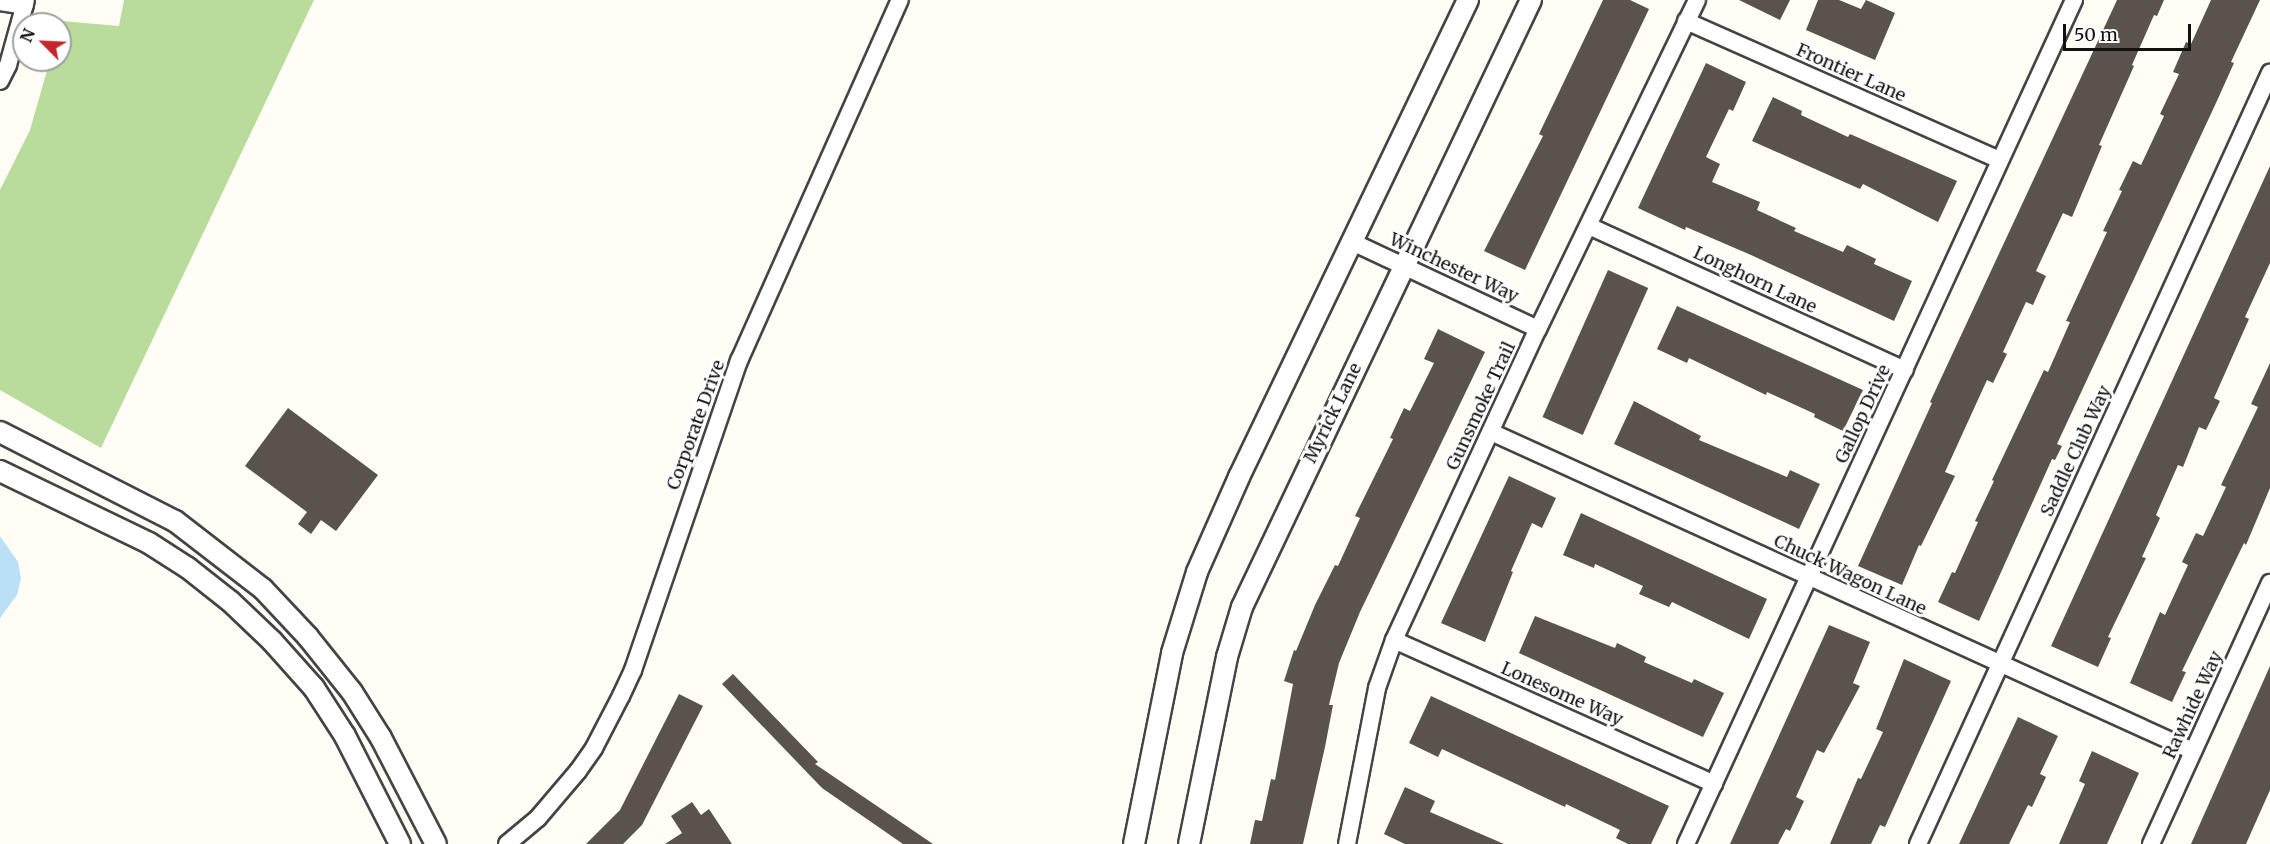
<!DOCTYPE html>
<style>
body{margin:0}
#map{position:relative;width:2270px;height:844px;overflow:hidden;background:#fffdf5;font-family:Merriweather,serif}
div>[style]{position:absolute}
[style*='--x']{left:calc(var(--x)*1px);top:calc(var(--y)*1px);width:calc(var(--w)*1px);rotate:calc(var(--a)*1deg)}
.forest>*{inset:0;background:#b9dc9c}
.water>*{inset:0;background:#b9e0f7}
.building>*{inset:0;background:#5a524d;transform-origin:0 0}
.roads{filter:drop-shadow(2px 0 #444) drop-shadow(-2px 0 #444) drop-shadow(0 2px #444) drop-shadow(0 -2px #444)}
.minor>*{height:16px;margin:-8px;padding:0 8px;transform-origin:8px;border-radius:8px;background:#fff}
.tertiary>*{height:20px;margin:-10px;padding:0 10px;transform-origin:10px;border-radius:10px;background:#fff}
span{translate:-50% -50%;white-space:nowrap;text-align:center;line-height:1.15;-webkit-text-stroke:6px #fff;paint-order:stroke}
.street-label{font-size:18px;color:#111}
.north{position:absolute;left:12px;top:12px;width:60px;height:60px;box-sizing:border-box;background:#fff;border:2px solid #a0a0a0;border-radius:50%;rotate:294deg;font-size:16px;font-weight:700;line-height:24px;text-align:center;color:#111}
.north::after{content:'';display:block;margin:auto;width:21px;height:27px;background:#c4262e;clip-path:polygon(50% 0,100% 100%,50% 72%,0 100%)}
.scale{position:absolute;left:2063px;top:24px;width:128px;height:27px;box-sizing:border-box;border:3px solid #111;border-top:0;padding-left:8px;font-size:18px;line-height:21px;white-space:nowrap;color:#111;-webkit-text-stroke:4px #fff;paint-order:stroke}
</style>
<div id="map">
<div class="forest">
<i style="clip-path:polygon(124px 0,314px 0,101px 448px,0 390px,0 190px,30px 130px,50px 60px,60px 60px,62px 21px,119px 26px)"></i>
</div>
<div class="water">
<i style="clip-path:polygon(0 536px,18px 562px,21px 579px,17px 595px,0 618px)"></i>
</div>
<div class="building">
<i style="clip-path:polygon(1603px 0,1630px 0,1649px 9px,1525px 270px,1484px 251px,1543px 136px,1539px 134px)"></i>
<i style="clip-path:polygon(1739px 0,1790px 0,1780px 20px)"></i>
<i style="clip-path:polygon(1818px 0,1839px 0,1861px 9px,1866px 0,1895px 13px,1875px 60px,1806px 30px)"></i>
<i style="clip-path:polygon(2117px 0,2164px 0,2157px 16px,2154px 15px,2132px 65px,2134px 66px,2099px 145px,2102px 146px,2072px 217px,2063px 213px,2036px 271px,2046px 276px,2033px 305px,2026px 302px,2003px 352px,2007px 354px,1993px 383px,1987px 380px,1945px 472px,1955px 476px,1921px 546px,1919px 545px,1902px 585px,1858px 566px,1932px 403px,1930px 402px)"></i>
<i style="clip-path:polygon(2211px 0,2260px 0,2231px 62px,2234px 63px,2216px 103px,2057px 444px,2062px 446px,2055px 460px,2052px 459px,1979px 621px,1938px 602px,1952px 572px,1955px 573px,1978px 522px,1975px 521px,1994px 481px,1992px 480px,2044px 370px,2048px 372px,2070px 322px,2066px 321px,2107px 232px,2103px 231px,2122px 191px,2119px 190px,2133px 161px,2141px 165px,2164px 116px,2160px 114px,2179px 74px,2173px 72px,2186px 42px,2191px 44px)"></i>
<i style="clip-path:polygon(1706px 63px,1746px 82px,1733px 111px,1729px 109px,1706px 157px,1720px 164px,1712px 182px,1760px 202px,1757px 210px,1796px 228px,1794px 231px,1843px 252px,1847px 245px,1876px 259px,1874px 264px,1912px 281px,1894px 321px,1751px 255px,1686px 227px,1685px 230px,1638px 208px)"></i>
<i style="clip-path:polygon(1773px 97px,1802px 111px,1801px 115px,1848px 137px,1850px 134px,1957px 181px,1938px 222px,1863px 184px,1860px 189px,1752px 141px)"></i>
<i style="clip-path:polygon(2270px 166px,2270px 263px,2245px 317px,2249px 319px,2214px 398px,2220px 401px,2206px 430px,2199px 427px,2183px 467px,2178px 465px,2156px 515px,2160px 518px,2142px 557px,2146px 558px,2108px 637px,2111px 638px,2098px 667px,2051px 646px)"></i>
<i style="left:1608px;top:270px;width:44px;height:161px;rotate:24deg"></i>
<i style="clip-path:polygon(1677px 306px,1863px 390px,1843px 431px,1814px 417px,1815px 414px,1767px 392px,1766px 395px,1689px 358px,1687px 363px,1657px 349px)"></i>
<i style="clip-path:polygon(1438px 329px,1485px 352px,1360px 612px,1339px 663px,1329px 705px,1333px 705px,1325px 747px,1303px 844px,1250px 844px,1255px 820px,1262px 821px,1271px 779px,1275px 780px,1293px 684px,1284px 681px,1294px 650px,1296px 651px,1315px 605px,1335px 565px,1338px 566px,1360px 518px,1355px 516px,1393px 439px,1390px 438px,1404px 408px,1410px 411px,1434px 363px,1424px 359px)"></i>
<i style="clip-path:polygon(2270px 363px,2270px 488px,2246px 545px,2244px 543px,2182px 671px,2186px 672px,2172px 702px,2130px 683px,2160px 612px,2165px 615px,2188px 565px,2182px 562px,2196px 533px,2203px 536px,2226px 487px,2221px 485px,2258px 407px,2251px 404px)"></i>
<i style="clip-path:polygon(1634px 401px,1701px 436px,1699px 440px,1787px 477px,1790px 470px,1820px 484px,1799px 529px,1614px 444px)"></i>
<i style="clip-path:polygon(288px 408px,378px 475px,336px 531px,321px 520px,311px 534px,298px 524px,307px 512px,245px 466px)"></i>
<i style="clip-path:polygon(1509px 476px,1556px 498px,1542px 528px,1532px 523px,1511px 571px,1513px 572px,1485px 642px,1441px 623px)"></i>
<i style="clip-path:polygon(1581px 513px,1767px 599px,1749px 639px,1672px 602px,1669px 607px,1639px 594px,1643px 586px,1595px 564px,1594px 568px,1563px 555px)"></i>
<i style="clip-path:polygon(1535px 616px,1615px 648px,1617px 643px,1646px 657px,1644px 662px,1692px 683px,1694px 679px,1724px 693px,1703px 737px,1519px 653px)"></i>
<i style="clip-path:polygon(1829px 625px,1870px 642px,1853px 683px,1860px 686px,1824px 753px,1817px 750px,1796px 797px,1804px 801px,1790px 831px,1786px 829px,1778px 844px,1730px 844px)"></i>
<i style="clip-path:polygon(1904px 659px,1951px 681px,1885px 827px,1880px 825px,1871px 844px,1830px 844px,1858px 778px,1861px 779px,1883px 732px,1876px 729px)"></i>
<i style="clip-path:polygon(2270px 666px,2270px 790px,2246px 844px,2191px 844px)"></i>
<i style="clip-path:polygon(733px 674px,818px 762px,815px 764px,933px 844px,903px 844px,822px 788px,722px 684px)"></i>
<i style="clip-path:polygon(679px 694px,703px 706px,642px 825px,623px 844px,586px 844px,620px 810px)"></i>
<i style="clip-path:polygon(1431px 696px,1669px 806px,1651px 844px,1628px 844px,1616px 838px,1620px 830px,1566px 804px,1565px 807px,1442px 749px,1438px 757px,1409px 743px)"></i>
<i style="clip-path:polygon(2018px 717px,2058px 736px,2040px 774px,2046px 777px,2032px 807px,2028px 805px,2009px 844px,1959px 844px)"></i>
<i style="clip-path:polygon(2092px 751px,2139px 773px,2107px 844px,2059px 844px,2085px 784px,2079px 781px)"></i>
<i style="clip-path:polygon(1405px 787px,1435px 801px,1430px 812px,1504px 844px,1405px 844px,1384px 834px)"></i>
<i style="clip-path:polygon(692px 802px,701px 815px,709px 809px,732px 844px,665px 844px,682px 833px,671px 816px)"></i>
</div>
<div class="roads">
<div class="minor">
<i style="--x:0;--y:2;--w:25;--a:9"></i>
<i style="--x:1686;--y:21;--w:343;--a:23.9"></i>
<i style="--x:0;--y:81;--w:18;--a:-63"></i>
<i style="--x:8;--y:65;--w:67;--a:-74.5"></i>
<i style="--x:1589;--y:226;--w:347;--a:24.5"></i>
<i style="--x:1352;--y:242;--w:205;--a:25.1"></i>
<i style="--x:1491;--y:432;--w:771;--a:24.44"></i>
<i style="--x:1394;--y:640;--w:351;--a:24.2"></i>
<i style="--x:507;--y:844;--w:40;--a:-40"></i>
<i style="--x:538;--y:818;--w:62;--a:-49.6"></i>
<i style="--x:578;--y:771;--w:28;--a:-55"></i>
<i style="--x:594;--y:748;--w:59;--a:-62.6"></i>
<i style="--x:621;--y:696;--w:29;--a:-65"></i>
<i style="--x:633;--y:670;--w:327;--a:-71.1"></i>
<i style="--x:739;--y:361;--w:395;--a:-66"></i>
<i style="--x:1347;--y:844;--w:159;--a:-79.1"></i>
<i style="--x:1377;--y:688;--w:51;--a:-70.5"></i>
<i style="--x:1394;--y:640;--w:343;--a:-65.2"></i>
<i style="--x:1538;--y:329;--w:365;--a:-64.2"></i>
<i style="--x:1686;--y:844;--w:929;--a:-65.31"></i>
<i style="--x:1918;--y:844;--w:848;--a:-65.46"></i>
<i style="--x:2151;--y:844;--w:287;--a:-65.5"></i>
</div>
<div class="tertiary">
<i style="--x:0;--y:432;--w:196;--a:27"></i>
<i style="--x:175;--y:521;--w:111;--a:37.7"></i>
<i style="--x:263;--y:589;--w:66;--a:46.8"></i>
<i style="--x:308;--y:637;--w:70;--a:51.3"></i>
<i style="--x:352;--y:692;--w:54;--a:57.8"></i>
<i style="--x:381;--y:738;--w:119;--a:62.6"></i>
<i style="--x:0;--y:471;--w:165;--a:25.8"></i>
<i style="--x:149;--y:543;--w:46;--a:32.7"></i>
<i style="--x:188;--y:568;--w:53;--a:38.2"></i>
<i style="--x:230;--y:601;--w:58;--a:43.6"></i>
<i style="--x:272;--y:641;--w:63;--a:48.2"></i>
<i style="--x:314;--y:688;--w:57;--a:57.1"></i>
<i style="--x:345;--y:736;--w:121;--a:63"></i>
<i style="--x:1134;--y:844;--w:195;--a:-78.7"></i>
<i style="--x:1172;--y:653;--w:85;--a:-72.8"></i>
<i style="--x:1197;--y:572;--w:104;--a:-66.1"></i>
<i style="--x:1239;--y:477;--w:529;--a:-64.36"></i>
<i style="--x:1189;--y:844;--w:191;--a:-78.5"></i>
<i style="--x:1227;--y:657;--w:52;--a:-73.3"></i>
<i style="--x:1242;--y:607;--w:672;--a:-64.54"></i>
</div>
</div>
<div class="street-label">
<span style="left:1851px;top:73px;rotate:24deg">Frontier Lane</span>
<span style="left:1454px;top:268px;rotate:25deg">Winchester Way</span>
<span style="left:1755px;top:280px;rotate:25deg">Longhorn Lane</span>
<span style="left:1481px;top:406px;rotate:-65deg">Gunsmoke Trail</span>
<span style="left:1333px;top:413px;rotate:-64deg">Myrick Lane</span>
<span style="left:1863px;top:414px;rotate:-65deg">Gallop Drive</span>
<span style="left:696px;top:425px;rotate:-70deg">Corporate Drive</span>
<span style="left:2076px;top:451px;rotate:-65deg">Saddle Club Way</span>
<span style="left:1850px;top:575px;rotate:25deg">Chuck Wagon Lane</span>
<span style="left:1562px;top:694px;rotate:24deg">Lonesome Way</span>
<span style="left:2193px;top:705px;rotate:-65deg">Rawhide Way</span>
</div>
<div class="north">N</div>
<div class="scale">50 m</div>
</div>
